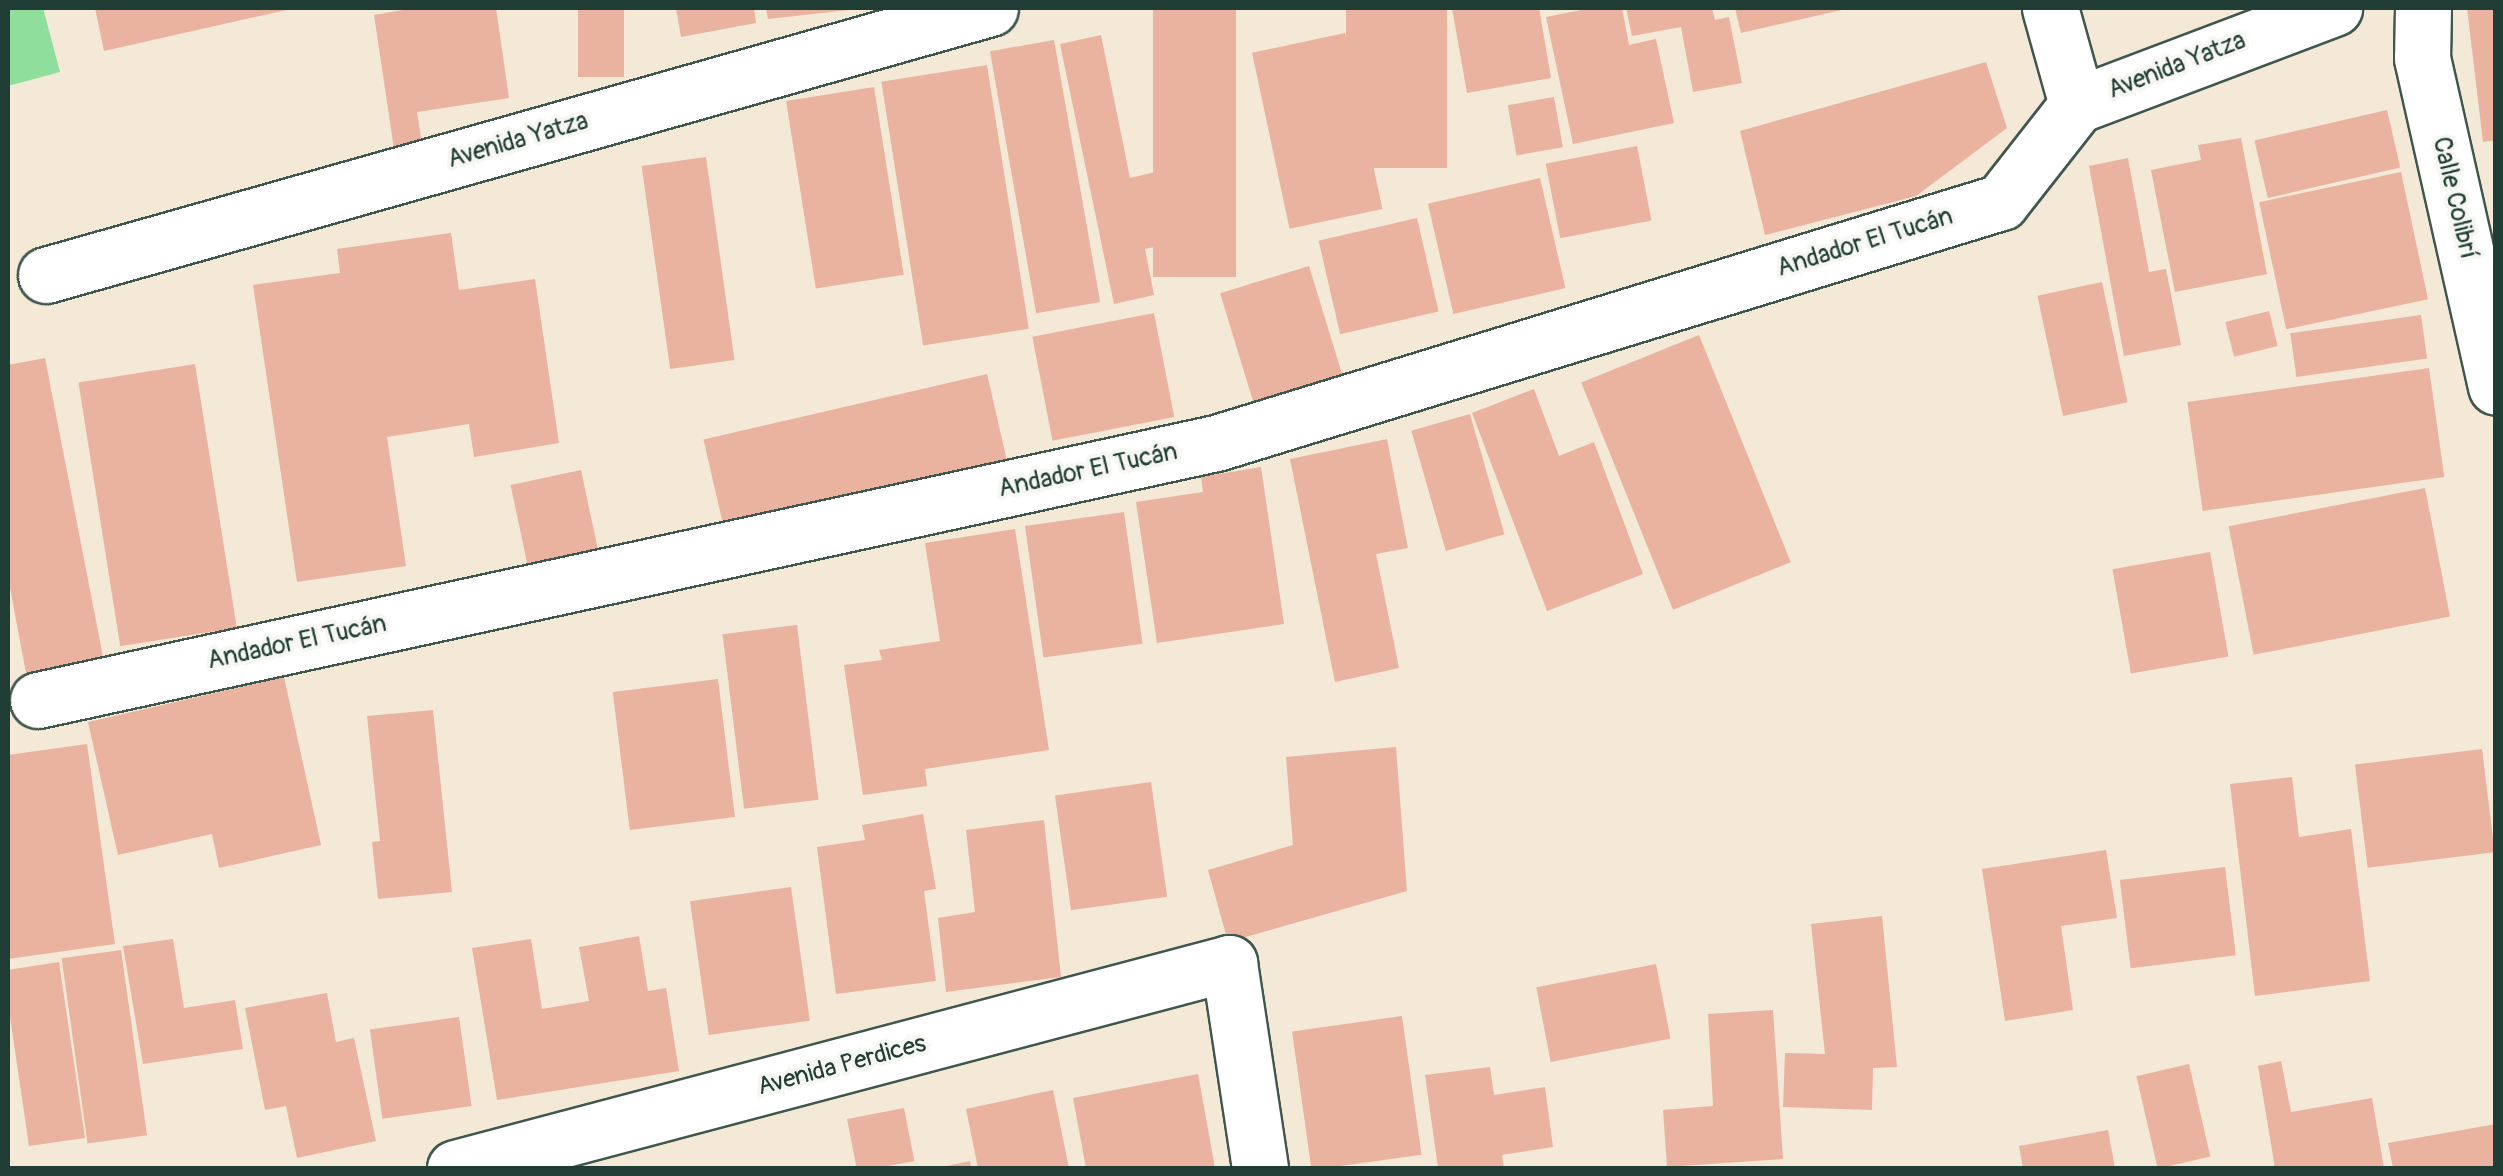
<!DOCTYPE html>
<meta charset="utf-8">
<style>
body{margin:0}
#map{position:relative;width:2503px;height:1176px;overflow:hidden;background:#f4e8d6;font-family:Pangolin,sans-serif}
div>[style]{position:absolute}
[style*='--x']{left:calc(var(--x)*1px);top:calc(var(--y)*1px);width:calc(var(--w)*1px);rotate:calc(var(--a)*1deg)}
.green>*{inset:0;background:#90de9b}
.building>*{inset:0;background:#e9b3a0;transform-origin:0 0}
.roads{filter:drop-shadow(2px 0 #3f574c) drop-shadow(-2px 0 #3f574c) drop-shadow(0 2px #3f574c) drop-shadow(0 -2px #3f574c)}
.street>*{height:55px;margin:-27.5px;padding:0 27.5px;transform-origin:27.5px;border-radius:27.5px;background:#fff}
span{translate:-50% -50%;white-space:nowrap;text-align:center;line-height:1.15;-webkit-text-stroke:8px #f6f6f2;paint-order:stroke}
.street-label{font-size:25px;color:#1f3d34}
.frame{position:absolute;inset:0;border:10px solid #1f3d34;pointer-events:none}
</style>
<div id="map">
<div class="green">
<i style="clip-path:polygon(8px 8px,43px 8px,60px 72px,8px 86px)"></i>
</div>
<div class="building">
<i style="clip-path:polygon(95px 8px,291px 8px,291px 9px,104px 51px)"></i>
<i style="clip-path:polygon(414px 8px,496px 8px,509px 98px,417px 112px,422px 144px,394px 149px,374px 15px)"></i>
<i style="left:578px;top:8px;width:46px;height:69px"></i>
<i style="clip-path:polygon(676px 8px,754px 8px,756px 23px,681px 37px)"></i>
<i style="clip-path:polygon(766px 8px,849px 8px,849px 10px,768px 19px)"></i>
<i style="left:1153px;top:8px;width:83px;height:269px"></i>
<i style="left:1346px;top:8px;width:101px;height:160px"></i>
<i style="clip-path:polygon(1452px 8px,1539px 8px,1551px 78px,1467px 93px)"></i>
<i style="clip-path:polygon(1591px 8px,1622px 8px,1629px 45px,1656px 39px,1674px 123px,1573px 144px,1546px 17px)"></i>
<i style="clip-path:polygon(1626px 8px,1712px 8px,1715px 20px,1729px 17px,1742px 83px,1693px 92px,1681px 27px,1632px 36px)"></i>
<i style="clip-path:polygon(1735px 8px,1846px 8px,1846px 9px,1741px 33px)"></i>
<i style="clip-path:polygon(2467px 8px,2496px 8px,2496px 140px,2483px 142px)"></i>
<i style="left:1345px;top:33px;width:180px;height:95px;rotate:78deg"></i>
<i style="clip-path:polygon(1101px 35px,1130px 178px,1164px 170px,1179px 242px,1145px 249px,1154px 295px,1114px 304px,1060px 44px)"></i>
<i style="left:1054px;top:40px;width:266px;height:65px;rotate:80deg"></i>
<i style="clip-path:polygon(1986px 62px,2007px 128px,1916px 196px,1765px 235px,1740px 131px)"></i>
<i style="left:987px;top:65px;width:267px;height:107px;rotate:81deg"></i>
<i style="left:874px;top:87px;width:190px;height:89px;rotate:81deg"></i>
<i style="left:1554px;top:97px;width:51px;height:47px;rotate:80deg"></i>
<i style="left:2387px;top:110px;width:59px;height:136px;rotate:77deg"></i>
<i style="clip-path:polygon(2241px 138px,2267px 274px,2175px 292px,2151px 170px,2201px 160px,2198px 145px)"></i>
<i style="left:1637px;top:146px;width:76px;height:93px;rotate:79deg"></i>
<i style="left:706px;top:157px;width:205px;height:65px;rotate:82deg"></i>
<i style="clip-path:polygon(2128px 158px,2149px 272px,2166px 269px,2181px 345px,2124px 356px,2089px 166px)"></i>
<i style="left:2401px;top:172px;width:130px;height:145px;rotate:78deg"></i>
<i style="left:1540px;top:178px;width:113px;height:115px;rotate:77deg"></i>
<i style="left:1417px;top:218px;width:96px;height:101px;rotate:77deg"></i>
<i style="clip-path:polygon(451px 233px,459px 290px,535px 279px,559px 443px,474px 457px,469px 424px,387px 437px,406px 566px,297px 582px,253px 285px,340px 273px,337px 249px)"></i>
<i style="left:1309px;top:266px;width:135px;height:93px;rotate:73deg"></i>
<i style="left:2102px;top:282px;width:123px;height:66px;rotate:78deg"></i>
<i style="left:2269px;top:311px;width:36px;height:45px;rotate:76deg"></i>
<i style="left:1154px;top:313px;width:106px;height:124px;rotate:79deg"></i>
<i style="left:2421px;top:315px;width:44px;height:132px;rotate:82deg"></i>
<i style="left:1699px;top:335px;width:245px;height:127px;rotate:68deg"></i>
<i style="clip-path:polygon(45px 358px,103px 657px,26px 673px,8px 577px,8px 365px)"></i>
<i style="left:195px;top:364px;width:267px;height:118px;rotate:81deg"></i>
<i style="left:2429px;top:368px;width:110px;height:244px;rotate:82deg"></i>
<i style="left:987px;top:374px;width:92px;height:291px;rotate:77deg"></i>
<i style="clip-path:polygon(1534px 389px,1559px 456px,1594px 442px,1643px 574px,1547px 611px,1472px 413px)"></i>
<i style="left:1470px;top:414px;width:125px;height:61px;rotate:74deg"></i>
<i style="clip-path:polygon(1387px 439px,1408px 548px,1376px 554px,1399px 668px,1335px 682px,1290px 459px)"></i>
<i style="clip-path:polygon(1261px 467px,1284px 624px,1157px 643px,1136px 502px,1203px 492px,1201px 477px)"></i>
<i style="left:581px;top:470px;width:100px;height:72px;rotate:78deg"></i>
<i style="left:2425px;top:488px;width:131px;height:200px;rotate:79deg"></i>
<i style="left:1124px;top:512px;width:133px;height:100px;rotate:82deg"></i>
<i style="clip-path:polygon(1015px 529px,1049px 750px,925px 769px,927px 786px,863px 795px,844px 665px,882px 660px,879px 650px,940px 641px,925px 543px)"></i>
<i style="left:2210px;top:552px;width:106px;height:99px;rotate:80deg"></i>
<i style="left:797px;top:625px;width:176px;height:75px;rotate:83deg"></i>
<i style="clip-path:polygon(284px 677px,321px 845px,219px 868px,212px 834px,118px 855px,88px 722px)"></i>
<i style="left:718px;top:679px;width:139px;height:106px;rotate:83deg"></i>
<i style="clip-path:polygon(433px 710px,452px 892px,378px 899px,372px 842px,380px 841px,367px 716px)"></i>
<i style="clip-path:polygon(87px 744px,115px 944px,8px 959px,8px 755px)"></i>
<i style="clip-path:polygon(1396px 747px,1407px 891px,1228px 942px,1208px 870px,1293px 845px,1286px 757px)"></i>
<i style="left:2482px;top:749px;width:104px;height:128px;rotate:83deg"></i>
<i style="clip-path:polygon(2292px 777px,2299px 837px,2351px 829px,2370px 981px,2255px 996px,2230px 784px)"></i>
<i style="left:1151px;top:782px;width:116px;height:97px;rotate:82deg"></i>
<i style="clip-path:polygon(923px 814px,936px 889px,924px 891px,936px 981px,836px 994px,817px 847px,865px 840px,862px 825px)"></i>
<i style="clip-path:polygon(1044px 820px,1061px 977px,946px 992px,938px 918px,975px 912px,966px 830px)"></i>
<i style="clip-path:polygon(2106px 850px,2117px 918px,2061px 926px,2073px 1010px,2005px 1021px,1982px 869px)"></i>
<i style="left:2225px;top:867px;width:89px;height:106px;rotate:83deg"></i>
<i style="left:791px;top:887px;width:135px;height:102px;rotate:82deg"></i>
<i style="clip-path:polygon(1882px 916px,1897px 1067px,1873px 1068px,1872px 1110px,1783px 1107px,1785px 1053px,1825px 1054px,1811px 924px)"></i>
<i style="clip-path:polygon(639px 936px,648px 991px,666px 988px,679px 1071px,497px 1100px,472px 948px,531px 939px,542px 1009px,589px 1001px,579px 947px)"></i>
<i style="clip-path:polygon(173px 939px,184px 1008px,235px 1000px,243px 1049px,143px 1064px,123px 946px)"></i>
<i style="left:121px;top:950px;width:187px;height:60px;rotate:82deg"></i>
<i style="clip-path:polygon(59px 962px,85px 1138px,29px 1146px,8px 1003px,8px 970px)"></i>
<i style="left:1656px;top:964px;width:76px;height:122px;rotate:79deg"></i>
<i style="clip-path:polygon(327px 993px,336px 1042px,354px 1038px,376px 1141px,297px 1158px,286px 1106px,265px 1110px,245px 1008px)"></i>
<i style="clip-path:polygon(1773px 1010px,1783px 1159px,1667px 1167px,1663px 1110px,1713px 1106px,1708px 1014px)"></i>
<i style="left:1402px;top:1016px;width:140px;height:111px;rotate:82deg"></i>
<i style="left:459px;top:1017px;width:90px;height:90px;rotate:82deg"></i>
<i style="clip-path:polygon(2281px 1061px,2291px 1112px,2372px 1098px,2384px 1168px,2275px 1168px,2258px 1066px)"></i>
<i style="left:2189px;top:1064px;width:95px;height:54px;rotate:77deg"></i>
<i style="clip-path:polygon(1490px 1067px,1494px 1095px,1545px 1087px,1553px 1147px,1502px 1155px,1504px 1168px,1438px 1168px,1425px 1075px)"></i>
<i style="clip-path:polygon(1198px 1074px,1215px 1168px,1086px 1168px,1073px 1098px)"></i>
<i style="clip-path:polygon(1053px 1090px,1069px 1168px,978px 1168px,966px 1109px)"></i>
<i style="left:904px;top:1108px;width:54px;height:58px;rotate:79deg"></i>
<i style="clip-path:polygon(2496px 1124px,2496px 1168px,2393px 1168px,2388px 1143px)"></i>
<i style="clip-path:polygon(2108px 1130px,2115px 1168px,2023px 1168px,2019px 1146px)"></i>
<i style="clip-path:polygon(970px 1161px,971px 1168px,942px 1168px,942px 1167px)"></i>
</div>
<div class="roads">
<div class="street">
<i style="--x:2050;--y:8;--w:101;--a:74.4"></i>
<i style="--x:2423;--y:8;--w:50;--a:91.1"></i>
<i style="--x:2422;--y:58;--w:337;--a:77.3"></i>
<i style="--x:2077;--y:105;--w:275;--a:-20.7"></i>
<i style="--x:46;--y:275;--w:981;--a:-15.79"></i>
<i style="--x:38;--y:700;--w:1206;--a:-12.31"></i>
<i style="--x:1216;--y:443;--w:821;--a:-17.07"></i>
<i style="--x:2001;--y:202;--w:123;--a:-51.9"></i>
<i style="--x:455;--y:1168;--w:801;--a:-14.83"></i>
<i style="--x:1229;--y:963;--w:207;--a:81.4"></i>
</div>
</div>
<div class="street-label">
<span style="left:2177px;top:66px;rotate:-21deg">Avenida Yatza</span>
<span style="left:518px;top:141px;rotate:-16deg">Avenida Yatza</span>
<span style="left:2454px;top:198px;rotate:77deg">Calle Colibrí</span>
<span style="left:1865px;top:243px;rotate:-17deg">Andador El Tucán</span>
<span style="left:1088px;top:471px;rotate:-12deg">Andador El Tucán</span>
<span style="left:297px;top:643px;rotate:-12deg">Andador El Tucán</span>
<span style="left:842px;top:1066px;rotate:-15deg">Avenida Perdices</span>
</div>
<div class="frame"></div>
</div>
